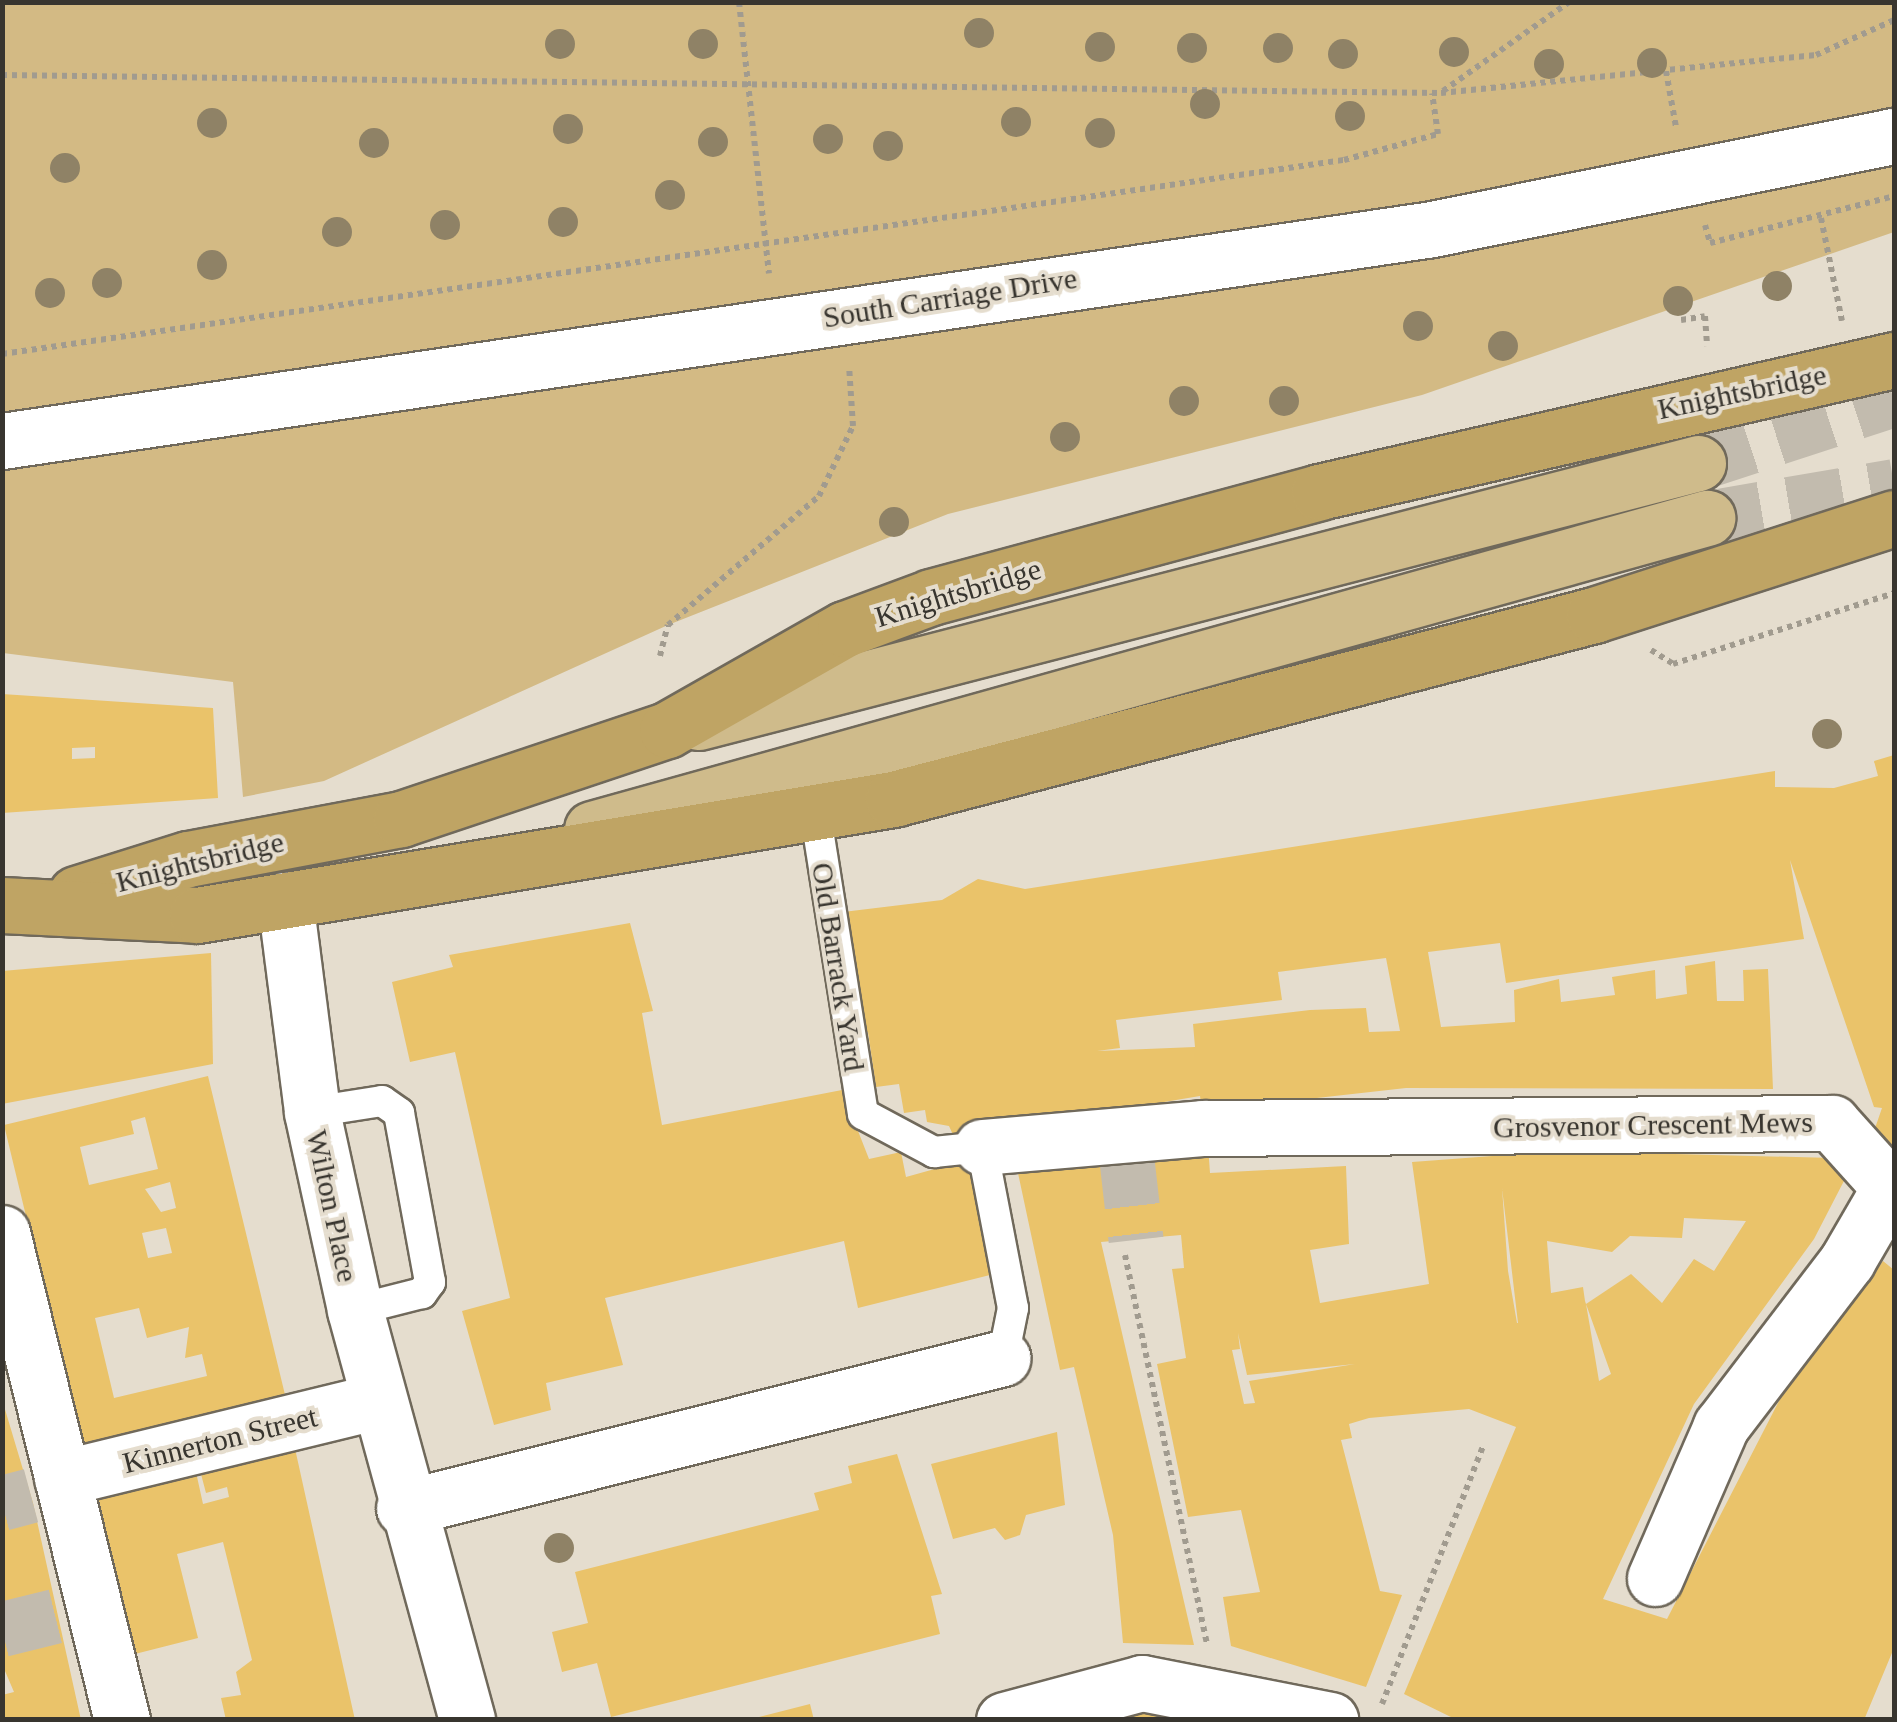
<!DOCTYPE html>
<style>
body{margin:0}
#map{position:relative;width:1897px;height:1722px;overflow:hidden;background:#e5ddce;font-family:Georgia,serif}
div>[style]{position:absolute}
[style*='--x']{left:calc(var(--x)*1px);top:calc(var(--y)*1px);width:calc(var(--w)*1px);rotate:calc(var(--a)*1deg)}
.green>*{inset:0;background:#d3ba84}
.building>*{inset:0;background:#eac36a}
.minor-tunnel>*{height:55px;margin-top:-27.5px;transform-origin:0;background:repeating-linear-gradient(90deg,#c2bbae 0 55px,transparent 0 83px)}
.primary-tunnel>*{height:55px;margin-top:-27.5px;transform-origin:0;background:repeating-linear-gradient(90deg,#c2bbae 0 55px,transparent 0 83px)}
.path>*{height:6px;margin-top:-3px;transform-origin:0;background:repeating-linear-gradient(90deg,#a19b8f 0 5px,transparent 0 10px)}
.roads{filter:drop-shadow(2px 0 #70695b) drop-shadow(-2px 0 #70695b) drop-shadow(0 2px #70695b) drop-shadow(0 -2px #70695b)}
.service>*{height:30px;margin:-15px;padding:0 15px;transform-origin:15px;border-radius:15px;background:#fff}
.minor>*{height:55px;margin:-27.5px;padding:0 27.5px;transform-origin:27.5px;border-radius:27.5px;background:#fff}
.primary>*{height:55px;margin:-27.5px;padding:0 27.5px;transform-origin:27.5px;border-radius:27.5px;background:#cfbb8b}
.trunk>*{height:55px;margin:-27.5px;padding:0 27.5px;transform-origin:27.5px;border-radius:27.5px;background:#bfa464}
.trees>*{width:30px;height:30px;margin:-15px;border-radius:50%;background:#8f8266}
span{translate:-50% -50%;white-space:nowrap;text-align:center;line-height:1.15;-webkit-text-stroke:8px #e5ddce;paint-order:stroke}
.street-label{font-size:30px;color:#38352f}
.frame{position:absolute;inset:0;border:5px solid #38352f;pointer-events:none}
</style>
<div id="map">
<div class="green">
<i style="clip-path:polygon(3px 3px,1894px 3px,1894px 232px,1422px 395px,948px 514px,668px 625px,324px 781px,243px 797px,233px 682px,3px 653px)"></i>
</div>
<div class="building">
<i style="clip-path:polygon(evenodd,2px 694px,213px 708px,218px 798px,2px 813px,2px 694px,95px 747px,95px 758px,72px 759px,72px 748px,95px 747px)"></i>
<i style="clip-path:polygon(evenodd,1894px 755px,1894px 1151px,1873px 1134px,1882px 1108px,1874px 1107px,1790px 860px,1804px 939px,1506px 983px,1500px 943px,1428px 952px,1441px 1027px,1515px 1022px,1514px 990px,1559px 979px,1561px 1002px,1615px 995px,1612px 977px,1655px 970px,1656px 999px,1687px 994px,1685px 966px,1715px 961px,1717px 1001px,1744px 1001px,1743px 970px,1768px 969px,1773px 1089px,1406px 1088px,1202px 1111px,1200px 1096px,954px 1137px,949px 1126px,927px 1122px,925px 1110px,904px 1113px,899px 1084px,876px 1087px,868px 1032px,860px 1034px,843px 912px,942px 900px,978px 879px,1025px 889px,1775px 771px,1775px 787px,1834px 788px,1878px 776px,1874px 761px,1894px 755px,1386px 958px,1400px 1031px,1369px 1032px,1366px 1008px,1310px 1010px,1193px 1024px,1195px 1047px,1097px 1051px,1120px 1048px,1116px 1020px,1282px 1000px,1278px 972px,1386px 958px)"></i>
<i style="clip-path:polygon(630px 923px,653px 1011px,642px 1013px,662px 1125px,842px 1090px,869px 1159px,901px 1152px,906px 1177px,967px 1160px,994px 1274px,858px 1308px,844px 1241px,605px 1298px,623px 1365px,546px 1383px,551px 1410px,494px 1425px,462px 1311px,510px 1298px,455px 1052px,410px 1062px,392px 982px,453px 967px,449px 955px)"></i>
<i style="clip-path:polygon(211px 953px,213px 1064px,2px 1104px,2px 971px)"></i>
<i style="clip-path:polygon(evenodd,208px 1076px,287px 1403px,83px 1452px,4px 1125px,208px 1076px,145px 1117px,158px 1169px,89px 1185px,80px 1147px,134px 1134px,131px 1121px,145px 1117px,208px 1076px,170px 1182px,176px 1208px,161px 1212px,145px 1189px,170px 1182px,208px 1076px,166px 1228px,172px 1253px,148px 1258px,142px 1233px,166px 1228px,208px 1076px,139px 1308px,147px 1338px,189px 1327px,185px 1358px,202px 1354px,207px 1376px,114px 1398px,95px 1318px,139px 1308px)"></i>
<i style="clip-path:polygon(evenodd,1208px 1145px,1210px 1173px,1346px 1166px,1349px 1244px,1310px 1250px,1320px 1303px,1429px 1284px,1412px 1162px,1559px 1151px,1833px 1158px,1846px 1177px,1814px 1239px,1694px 1404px,1603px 1599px,1667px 1619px,1782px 1395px,1883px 1261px,1894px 1270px,1894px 1648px,1864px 1720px,1457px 1720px,1404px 1694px,1516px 1427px,1469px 1409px,1369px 1418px,1349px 1424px,1352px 1438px,1341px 1440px,1380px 1591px,1402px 1595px,1366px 1687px,1231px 1646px,1223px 1597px,1260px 1592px,1241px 1510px,1188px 1517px,1157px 1364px,1186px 1358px,1172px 1269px,1184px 1268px,1181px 1235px,1101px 1242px,1194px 1645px,1123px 1643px,1113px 1535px,1074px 1367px,1060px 1370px,1015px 1159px,1208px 1145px,1502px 1188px,1518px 1323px,1517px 1323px,1508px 1271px,1502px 1188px,1208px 1145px,1684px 1218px,1746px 1221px,1714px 1271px,1694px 1259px,1662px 1303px,1631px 1274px,1586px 1304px,1611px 1374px,1599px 1381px,1590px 1327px,1586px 1304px,1585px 1301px,1583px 1287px,1551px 1293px,1547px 1241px,1612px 1252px,1630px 1236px,1682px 1238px,1684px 1218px,1208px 1145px,1238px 1333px,1247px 1375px,1355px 1364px,1249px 1381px,1255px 1403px,1244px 1404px,1232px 1350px,1240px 1349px,1238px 1333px)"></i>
<i style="clip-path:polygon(4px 1406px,33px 1503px,81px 1720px,2px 1720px,2px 1695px,14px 1692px,2px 1664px)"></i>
<i style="clip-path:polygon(1057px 1432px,1065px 1505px,1026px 1515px,1020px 1535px,1005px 1540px,995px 1528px,953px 1539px,931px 1464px)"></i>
<i style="clip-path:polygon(292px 1435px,355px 1720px,226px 1720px,221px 1698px,241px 1695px,236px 1672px,252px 1660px,223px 1542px,177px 1554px,198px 1638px,131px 1655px,90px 1491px,194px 1463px,203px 1504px,229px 1497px,227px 1487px,206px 1493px,197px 1459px)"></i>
<i style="clip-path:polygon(897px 1454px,942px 1594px,931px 1596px,940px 1634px,611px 1717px,597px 1663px,562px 1672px,552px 1632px,588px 1623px,575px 1572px,819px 1510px,814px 1493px,852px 1483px,848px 1466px)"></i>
<i style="clip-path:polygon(810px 1704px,814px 1720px,755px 1720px,755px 1718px)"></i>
<i style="clip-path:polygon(1147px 1707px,1221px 1720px,1093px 1720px)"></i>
</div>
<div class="minor-tunnel">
<i style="--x:1126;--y:1151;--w:89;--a:83.5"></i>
<i style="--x:2;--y:1503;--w:30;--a:-15"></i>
<i style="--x:2;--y:1629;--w:55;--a:-13.8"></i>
</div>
<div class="primary-tunnel">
<i style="--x:1698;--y:463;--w:206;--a:-18.1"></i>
<i style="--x:1707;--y:518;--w:190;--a:-9.7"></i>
</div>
<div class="path">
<i style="--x:739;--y:2;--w:273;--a:83.7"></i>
<i style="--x:1666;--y:71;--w:57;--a:79.9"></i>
<i style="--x:2;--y:75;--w:1439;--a:0.72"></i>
<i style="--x:1441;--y:93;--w:377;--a:-5.8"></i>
<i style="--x:1816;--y:55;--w:85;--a:-24.2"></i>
<i style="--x:1443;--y:91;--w:154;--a:-35.2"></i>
<i style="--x:1821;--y:218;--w:105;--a:78.5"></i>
<i style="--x:1705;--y:225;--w:19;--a:74"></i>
<i style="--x:1710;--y:243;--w:190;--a:-14.3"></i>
<i style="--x:1681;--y:320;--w:24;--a:-9"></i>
<i style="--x:1705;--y:316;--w:30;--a:86"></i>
<i style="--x:2;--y:354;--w:1356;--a:-8.23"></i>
<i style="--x:1344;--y:160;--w:98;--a:-15.5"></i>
<i style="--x:1438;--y:134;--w:41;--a:-98.3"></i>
<i style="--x:1651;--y:650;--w:26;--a:32"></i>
<i style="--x:1673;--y:664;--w:232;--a:-17.8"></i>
<i style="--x:660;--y:656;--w:32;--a:-76"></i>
<i style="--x:668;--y:625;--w:199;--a:-40.5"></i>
<i style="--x:819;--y:496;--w:78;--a:-64.1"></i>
<i style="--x:853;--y:426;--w:60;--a:-93.8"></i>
<i style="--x:1125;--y:1255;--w:397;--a:78.1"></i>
<i style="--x:1382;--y:1704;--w:277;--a:-68.6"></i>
</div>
<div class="roads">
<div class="service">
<i style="--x:815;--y:811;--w:307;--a:81"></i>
<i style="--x:863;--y:1114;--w:81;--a:28.2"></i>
<i style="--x:934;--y:1152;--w:48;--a:-5.9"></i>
<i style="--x:982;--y:1147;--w:164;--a:79.1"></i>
<i style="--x:1013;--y:1308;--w:51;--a:101.3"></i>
<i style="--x:312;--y:1112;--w:71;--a:-8.9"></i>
<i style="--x:382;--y:1101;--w:21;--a:35"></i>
<i style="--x:399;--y:1113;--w:172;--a:79.6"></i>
<i style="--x:430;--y:1282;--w:14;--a:126"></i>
<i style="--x:422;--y:1293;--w:69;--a:165.8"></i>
</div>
<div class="minor">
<i style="--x:2;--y:441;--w:1446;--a:-8.43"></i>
<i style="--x:1432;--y:229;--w:471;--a:-11.4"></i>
<i style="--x:285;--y:900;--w:214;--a:82.7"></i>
<i style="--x:312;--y:1112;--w:203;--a:77.7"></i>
<i style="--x:355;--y:1310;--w:425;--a:74.7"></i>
<i style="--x:982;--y:1147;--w:222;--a:-4.9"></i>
<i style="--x:1203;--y:1128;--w:629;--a:-0.46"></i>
<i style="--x:1832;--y:1123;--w:93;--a:48.1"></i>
<i style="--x:2;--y:1233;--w:502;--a:76.16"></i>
<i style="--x:62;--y:1478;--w:324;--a:-13.7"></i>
<i style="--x:404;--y:1508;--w:617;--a:-14.06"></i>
<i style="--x:1655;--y:1578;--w:166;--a:-66.5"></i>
<i style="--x:1721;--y:1426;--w:208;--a:-52.6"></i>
<i style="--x:1847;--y:1261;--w:86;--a:-59.8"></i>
<i style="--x:1004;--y:1720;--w:143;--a:-15"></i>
<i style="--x:1142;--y:1683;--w:192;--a:11.1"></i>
</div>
<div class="primary">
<i style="--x:699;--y:722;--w:1032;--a:-14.53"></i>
<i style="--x:592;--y:829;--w:1158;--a:-15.59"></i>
</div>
<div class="trunk">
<i style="--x:76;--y:894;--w:117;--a:-17.4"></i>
<i style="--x:188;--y:859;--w:217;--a:-10.6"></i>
<i style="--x:401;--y:819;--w:280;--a:-18.5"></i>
<i style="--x:667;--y:730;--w:205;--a:-29.6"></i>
<i style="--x:845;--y:629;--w:92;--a:-20.4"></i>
<i style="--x:931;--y:597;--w:402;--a:-15.1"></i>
<i style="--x:1319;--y:492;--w:590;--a:-12.93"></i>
<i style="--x:2;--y:905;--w:195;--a:2.9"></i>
<i style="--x:197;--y:915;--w:706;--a:-9.46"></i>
<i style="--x:893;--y:799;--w:725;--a:-14.71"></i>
<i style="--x:1594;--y:615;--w:315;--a:-17.9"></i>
</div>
</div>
<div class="trees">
<i style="left:979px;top:33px"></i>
<i style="left:560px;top:44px"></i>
<i style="left:703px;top:44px"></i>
<i style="left:1100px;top:47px"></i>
<i style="left:1192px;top:48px"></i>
<i style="left:1278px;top:48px"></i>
<i style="left:1454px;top:52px"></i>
<i style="left:1343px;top:54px"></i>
<i style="left:1652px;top:63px"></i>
<i style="left:1549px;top:64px"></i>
<i style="left:1205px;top:104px"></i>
<i style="left:1350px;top:116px"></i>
<i style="left:1016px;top:122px"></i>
<i style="left:212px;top:123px"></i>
<i style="left:568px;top:129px"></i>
<i style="left:1100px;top:133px"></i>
<i style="left:828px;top:139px"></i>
<i style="left:713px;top:142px"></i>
<i style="left:374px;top:143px"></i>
<i style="left:888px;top:146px"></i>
<i style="left:65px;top:168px"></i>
<i style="left:670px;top:195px"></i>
<i style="left:563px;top:222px"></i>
<i style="left:445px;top:225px"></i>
<i style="left:337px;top:232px"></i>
<i style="left:212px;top:265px"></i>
<i style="left:107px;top:283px"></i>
<i style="left:1777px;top:286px"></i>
<i style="left:50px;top:293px"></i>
<i style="left:1678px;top:301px"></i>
<i style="left:1418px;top:326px"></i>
<i style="left:1503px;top:346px"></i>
<i style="left:1184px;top:401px"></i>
<i style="left:1284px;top:401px"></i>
<i style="left:1065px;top:437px"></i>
<i style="left:894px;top:522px"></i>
<i style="left:1827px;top:734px"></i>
<i style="left:559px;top:1548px"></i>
</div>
<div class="street-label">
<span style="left:950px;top:298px;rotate:-9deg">South Carriage Drive</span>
<span style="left:1742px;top:392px;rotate:-12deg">Knightsbridge</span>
<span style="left:958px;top:593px;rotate:-17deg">Knightsbridge</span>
<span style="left:200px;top:862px;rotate:-14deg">Knightsbridge</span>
<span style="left:838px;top:967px;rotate:81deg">Old Barrack Yard</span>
<span style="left:1653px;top:1125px;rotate:-1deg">Grosvenor Crescent Mews</span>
<span style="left:332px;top:1206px;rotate:78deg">Wilton Place</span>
<span style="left:220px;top:1440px;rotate:-14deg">Kinnerton Street</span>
</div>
<div class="frame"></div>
</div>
